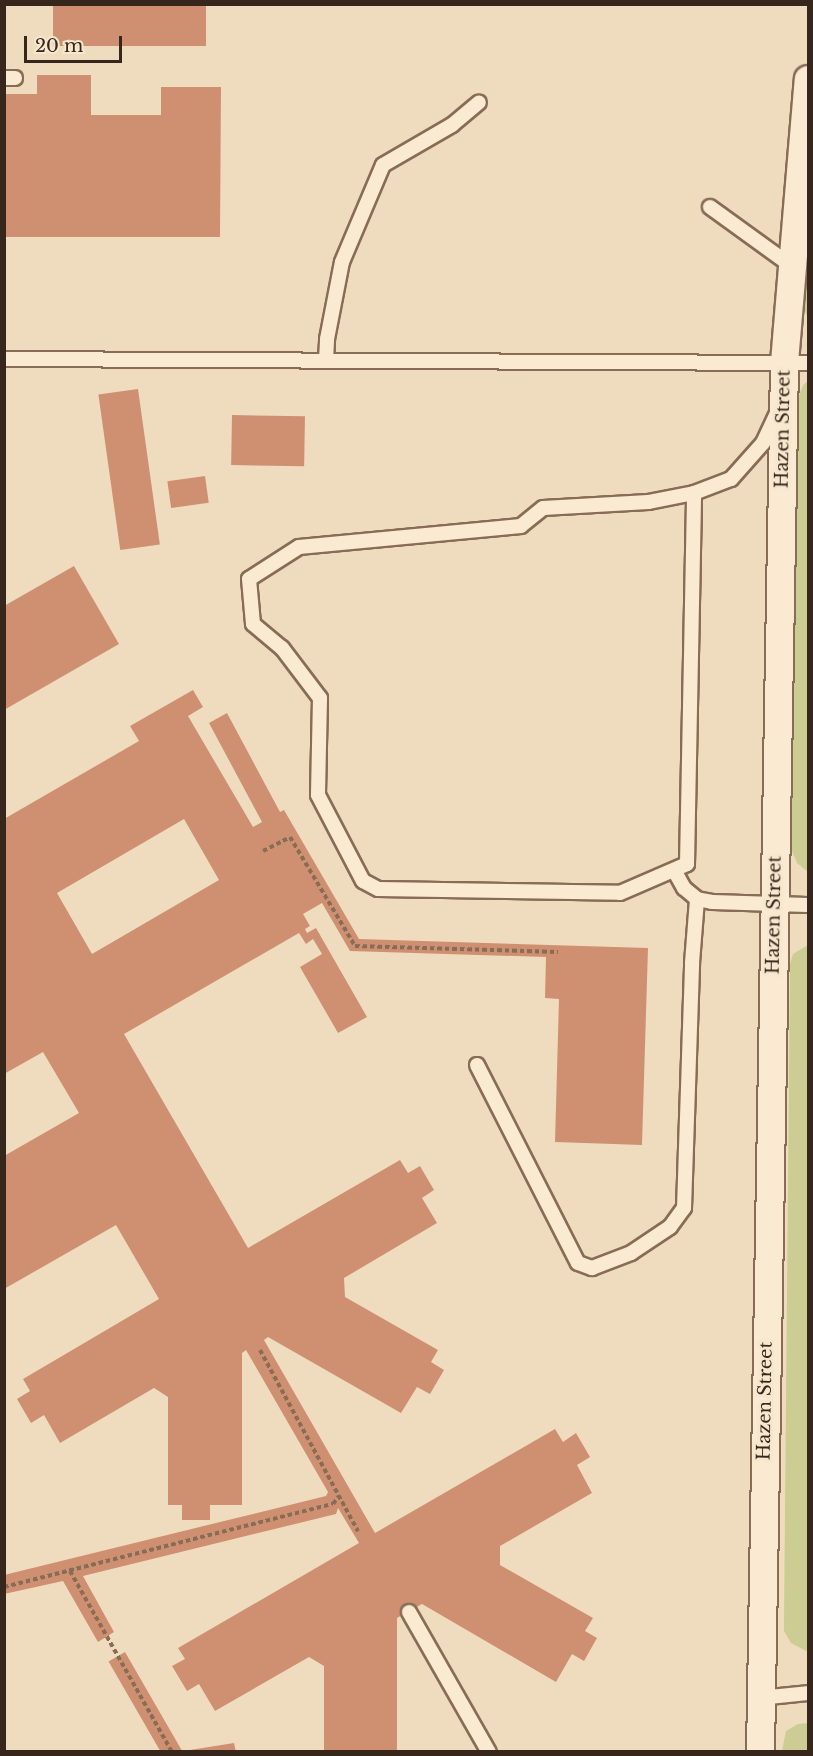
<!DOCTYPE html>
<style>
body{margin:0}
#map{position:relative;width:813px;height:1756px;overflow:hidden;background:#efdcbe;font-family:"Libre Baskerville",serif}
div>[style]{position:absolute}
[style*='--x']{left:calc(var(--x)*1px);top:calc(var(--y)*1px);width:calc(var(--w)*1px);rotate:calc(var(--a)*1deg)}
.green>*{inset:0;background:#cccd92}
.building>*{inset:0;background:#cf9072;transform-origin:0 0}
.path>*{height:4px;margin-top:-2px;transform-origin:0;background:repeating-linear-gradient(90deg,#886c56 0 4.5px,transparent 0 7.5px)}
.roads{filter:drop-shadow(2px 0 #886c56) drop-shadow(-2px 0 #886c56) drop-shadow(0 2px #886c56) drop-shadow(0 -2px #886c56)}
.lane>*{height:14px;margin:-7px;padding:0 7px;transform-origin:7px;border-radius:7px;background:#faead1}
.street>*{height:27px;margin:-13.5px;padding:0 13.5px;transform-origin:13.5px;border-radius:13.5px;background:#faead1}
span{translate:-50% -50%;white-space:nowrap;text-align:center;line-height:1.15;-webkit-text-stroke:6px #f6e7ce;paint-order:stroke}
.street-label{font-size:18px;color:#37261b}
.frame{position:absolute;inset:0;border:6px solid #37261b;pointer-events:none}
.scale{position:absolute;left:24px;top:36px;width:98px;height:27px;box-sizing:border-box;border:3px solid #37261b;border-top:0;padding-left:8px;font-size:18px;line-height:21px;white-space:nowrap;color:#37261b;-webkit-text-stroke:4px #f6e7ce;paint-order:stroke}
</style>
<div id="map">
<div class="green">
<i style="clip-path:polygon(808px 175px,808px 318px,801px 302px)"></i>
<i style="clip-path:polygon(808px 381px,808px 872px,797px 863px,790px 846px,796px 447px,798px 398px,803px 385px)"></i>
<i style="clip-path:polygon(808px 945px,808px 1651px,806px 1651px,791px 1643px,784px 1631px,784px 1622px,790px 964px,793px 954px)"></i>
<i style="clip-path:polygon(808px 1723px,808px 1751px,782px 1751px,786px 1731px,798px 1724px)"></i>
</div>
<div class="building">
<i style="left:53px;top:4px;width:153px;height:42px"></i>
<i style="clip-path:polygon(37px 75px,91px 75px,91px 115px,161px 115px,161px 87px,221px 87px,220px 237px,6px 237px,6px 94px,37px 94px)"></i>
<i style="left:138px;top:389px;width:157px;height:40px;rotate:82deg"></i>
<i style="left:232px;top:415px;width:73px;height:50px;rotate:1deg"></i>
<i style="left:205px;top:476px;width:27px;height:38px;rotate:82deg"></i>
<i style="clip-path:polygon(74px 566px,119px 644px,4px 710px,4px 606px)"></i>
<i style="clip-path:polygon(evenodd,193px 690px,203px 707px,188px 716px,253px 827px,262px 822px,209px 723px,227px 713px,280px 812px,284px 810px,359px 939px,648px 948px,642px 1145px,555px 1142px,559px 999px,545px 998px,546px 957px,350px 951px,322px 903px,303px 914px,310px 926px,305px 929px,307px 933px,316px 928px,367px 1017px,338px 1033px,300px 967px,322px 954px,313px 939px,306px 944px,299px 933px,124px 1034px,248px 1248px,400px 1160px,408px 1173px,420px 1166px,434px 1190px,422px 1198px,437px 1223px,344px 1278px,345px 1297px,438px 1350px,431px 1362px,444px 1370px,430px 1394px,417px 1387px,401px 1413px,268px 1337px,264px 1340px,375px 1533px,555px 1429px,563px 1442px,576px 1433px,590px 1457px,577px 1465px,592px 1493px,500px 1546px,500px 1565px,593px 1618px,585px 1631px,597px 1638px,584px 1661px,572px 1654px,556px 1682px,422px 1604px,397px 1618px,397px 1752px,324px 1752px,324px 1666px,309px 1657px,215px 1711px,199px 1684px,187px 1691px,172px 1666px,185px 1659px,178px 1648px,359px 1543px,338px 1508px,336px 1514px,83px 1576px,114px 1632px,98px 1642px,63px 1581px,4px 1594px,4px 1575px,326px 1496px,328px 1492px,246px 1350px,242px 1353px,242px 1505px,210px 1505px,210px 1520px,182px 1520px,182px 1505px,168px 1505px,168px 1397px,154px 1388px,60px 1443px,44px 1415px,31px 1423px,17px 1399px,30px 1391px,23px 1379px,159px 1299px,116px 1225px,4px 1289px,4px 1156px,79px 1113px,43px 1052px,4px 1074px,4px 819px,139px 741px,130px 726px,193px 690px,184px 819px,219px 880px,92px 954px,57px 893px,184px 819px)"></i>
<i style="left:125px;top:1652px;width:116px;height:19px;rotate:60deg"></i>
<i style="clip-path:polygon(234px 1743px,236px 1752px,190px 1752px,190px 1750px)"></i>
</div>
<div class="path">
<i style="--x:263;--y:851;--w:30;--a:-27"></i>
<i style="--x:290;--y:837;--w:127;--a:59.2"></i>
<i style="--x:355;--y:946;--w:203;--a:1.7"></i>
<i style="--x:260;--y:1350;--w:206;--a:61.6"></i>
<i style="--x:70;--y:1571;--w:208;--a:60.6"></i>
<i style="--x:4;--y:1587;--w:339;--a:-14.2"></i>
<i style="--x:333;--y:1504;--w:10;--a:-53"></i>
</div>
<div class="roads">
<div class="lane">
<i style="--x:4;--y:78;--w:11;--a:0"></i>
<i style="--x:710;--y:207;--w:102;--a:35.9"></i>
<i style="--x:4;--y:359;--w:804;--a:0.29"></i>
<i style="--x:326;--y:360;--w:21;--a:-87"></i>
<i style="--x:327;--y:339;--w:78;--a:-79"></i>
<i style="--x:342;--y:262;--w:105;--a:-67.1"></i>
<i style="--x:383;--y:165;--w:80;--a:-30.1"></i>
<i style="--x:452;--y:125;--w:35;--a:-40"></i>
<i style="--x:694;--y:493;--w:47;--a:168.9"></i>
<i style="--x:648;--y:502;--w:105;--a:176.7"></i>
<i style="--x:543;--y:508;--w:28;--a:141"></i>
<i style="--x:521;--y:526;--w:223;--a:174.6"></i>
<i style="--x:299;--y:547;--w:59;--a:147.4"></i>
<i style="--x:249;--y:579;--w:45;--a:84.9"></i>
<i style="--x:253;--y:624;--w:38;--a:40"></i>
<i style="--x:282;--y:648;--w:63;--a:52.8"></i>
<i style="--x:320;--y:698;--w:97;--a:91.2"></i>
<i style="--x:318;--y:795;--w:97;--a:62.4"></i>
<i style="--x:363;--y:881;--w:17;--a:28"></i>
<i style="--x:378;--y:889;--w:242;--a:0.9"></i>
<i style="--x:620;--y:893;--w:73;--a:-23.4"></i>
<i style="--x:687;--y:864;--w:371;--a:-88.9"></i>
<i style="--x:694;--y:493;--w:40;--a:-21"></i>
<i style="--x:731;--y:479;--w:48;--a:-48.4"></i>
<i style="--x:763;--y:443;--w:33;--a:-65"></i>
<i style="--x:674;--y:870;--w:21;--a:61"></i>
<i style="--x:684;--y:888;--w:17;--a:40"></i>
<i style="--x:697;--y:899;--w:15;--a:11"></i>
<i style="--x:712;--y:902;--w:96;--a:1.8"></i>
<i style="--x:477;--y:1065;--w:222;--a:63"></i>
<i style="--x:578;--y:1263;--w:15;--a:20"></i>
<i style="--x:592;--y:1268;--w:42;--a:-21"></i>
<i style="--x:631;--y:1253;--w:47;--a:-33.7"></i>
<i style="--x:670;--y:1227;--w:24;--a:-54"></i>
<i style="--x:684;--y:1208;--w:245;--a:-88.1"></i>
<i style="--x:692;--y:963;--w:64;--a:-85.5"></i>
<i style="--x:409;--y:1612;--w:161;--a:60.3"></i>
<i style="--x:759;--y:1698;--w:49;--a:-5.8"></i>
</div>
<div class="street">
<i style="--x:760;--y:1752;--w:1390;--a:-89.01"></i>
<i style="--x:784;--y:362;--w:284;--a:-85.2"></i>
</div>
</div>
<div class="street-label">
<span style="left:783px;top:429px;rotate:-89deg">Hazen Street</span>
<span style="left:774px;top:915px;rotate:-89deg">Hazen Street</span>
<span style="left:765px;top:1401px;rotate:-89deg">Hazen Street</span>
</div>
<div class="frame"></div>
<div class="scale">20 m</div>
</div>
